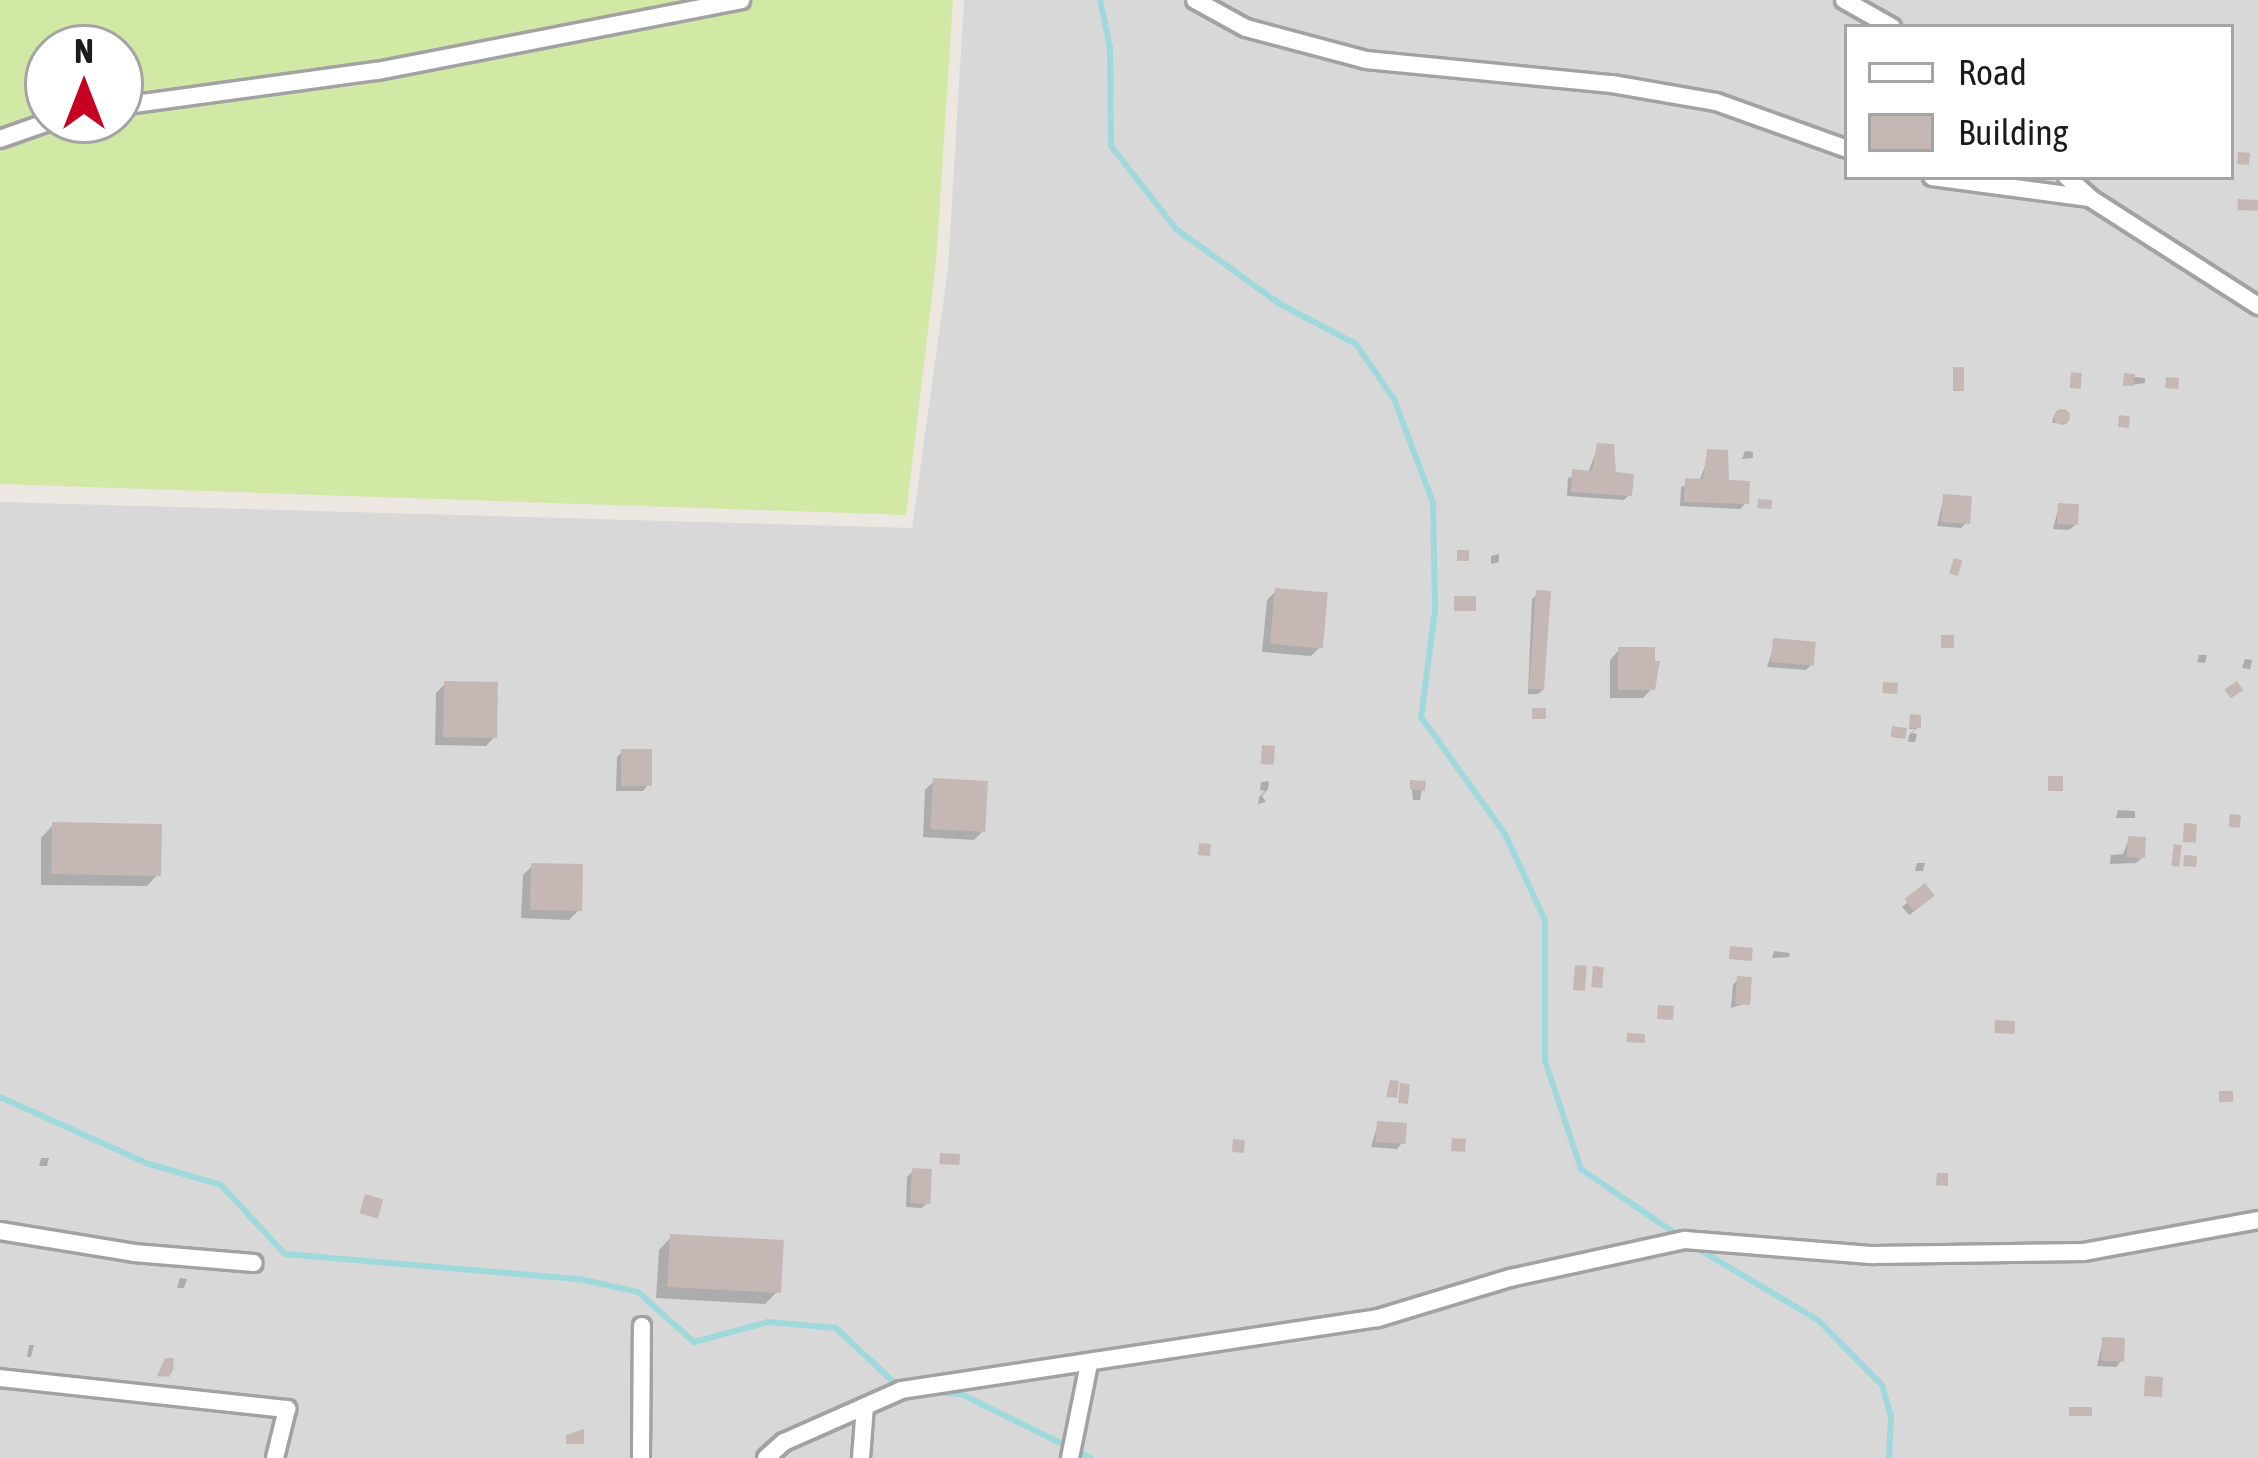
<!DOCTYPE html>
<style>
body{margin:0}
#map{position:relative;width:2258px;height:1458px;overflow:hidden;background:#ede7e1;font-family:"Asap Condensed",sans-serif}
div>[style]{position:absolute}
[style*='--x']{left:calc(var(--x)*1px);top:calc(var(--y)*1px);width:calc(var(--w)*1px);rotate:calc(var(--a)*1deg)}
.residential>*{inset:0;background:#d9d8d8}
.grass>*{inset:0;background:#d2e9a5}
.shadow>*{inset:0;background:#0003;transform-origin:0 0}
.stream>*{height:6px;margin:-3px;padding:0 3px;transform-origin:3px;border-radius:3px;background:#a0d9dc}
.building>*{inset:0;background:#c5b8b4;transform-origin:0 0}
.round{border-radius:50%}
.roads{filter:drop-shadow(3px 0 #a2a2a2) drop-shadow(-3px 0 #a2a2a2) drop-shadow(0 3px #a2a2a2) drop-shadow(0 -3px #a2a2a2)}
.street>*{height:16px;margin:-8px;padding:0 8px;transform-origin:8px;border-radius:8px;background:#fff}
span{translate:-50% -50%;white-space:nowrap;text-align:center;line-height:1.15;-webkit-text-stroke:12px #fff;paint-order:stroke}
.legend{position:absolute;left:1844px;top:24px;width:390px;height:156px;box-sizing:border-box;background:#fff;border:3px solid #a4a4a4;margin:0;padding:15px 21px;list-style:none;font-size:36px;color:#1b1b1b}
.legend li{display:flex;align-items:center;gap:24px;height:60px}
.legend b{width:60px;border:3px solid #a4a4a4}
.north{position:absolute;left:24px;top:24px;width:120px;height:120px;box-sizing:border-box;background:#fff;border:3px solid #a4a4a4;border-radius:50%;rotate:0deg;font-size:33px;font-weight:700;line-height:48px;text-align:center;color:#1b1b1b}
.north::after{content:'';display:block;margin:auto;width:42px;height:54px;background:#c70022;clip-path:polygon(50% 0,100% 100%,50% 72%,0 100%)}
</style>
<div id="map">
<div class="residential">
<i style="clip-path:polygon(evenodd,964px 0,2258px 0,2258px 1458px,0 1458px,0 502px,912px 528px,948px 268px,964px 0,1847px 27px,2231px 27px,2231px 177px,1847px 177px,1847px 27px)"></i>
</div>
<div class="grass">
<i style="clip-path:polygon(evenodd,0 0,953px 0,936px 263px,906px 515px,0 484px,0 0,48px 48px,120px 48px,120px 120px,48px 120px,48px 48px)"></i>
</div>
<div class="shadow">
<i style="clip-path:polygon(2125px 376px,2145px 378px,2145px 383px,2123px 386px)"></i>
<i style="clip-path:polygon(2068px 415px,2065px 423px,2052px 423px,2054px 415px)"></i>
<i style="clip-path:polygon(1598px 446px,1629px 495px,1624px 500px,1567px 496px,1568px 478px,1588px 473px)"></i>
<i style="clip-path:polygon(1745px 451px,1753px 452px,1753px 458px,1742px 459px)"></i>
<i style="clip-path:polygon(1706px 463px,1746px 503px,1740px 509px,1680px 506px,1681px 487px,1699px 482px)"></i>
<i style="clip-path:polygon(1944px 497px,1967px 522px,1961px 528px,1937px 526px)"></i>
<i style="clip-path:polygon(2059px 506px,2075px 525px,2069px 530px,2053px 529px)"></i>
<i style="clip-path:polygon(1499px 554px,1499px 562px,1491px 564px,1491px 556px)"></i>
<i style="clip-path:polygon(1276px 591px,1320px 647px,1311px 656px,1262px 652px,1267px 600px)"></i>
<i style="clip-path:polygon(1538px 593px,1544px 689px,1538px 694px,1528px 694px,1532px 599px)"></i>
<i style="clip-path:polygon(1775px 642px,1811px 665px,1806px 670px,1767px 667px)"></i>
<i style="clip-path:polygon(1619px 650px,1652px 688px,1643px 698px,1610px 698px,1610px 660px)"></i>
<i style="clip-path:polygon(2207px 655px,2205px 663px,2197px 662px,2199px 655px)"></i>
<i style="clip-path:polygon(2245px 659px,2252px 660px,2250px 669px,2242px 668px)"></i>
<i style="clip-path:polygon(445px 684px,495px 736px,486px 746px,435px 745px,436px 693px)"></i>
<i style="clip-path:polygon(1912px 717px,1918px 727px,1912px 733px,1917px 734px,1915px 742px,1908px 742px,1909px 735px,1915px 729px,1909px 729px)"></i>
<i style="clip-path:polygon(622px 752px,648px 785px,643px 791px,616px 791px,617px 757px)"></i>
<i style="clip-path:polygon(934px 781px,983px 831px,974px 840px,923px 837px,925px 790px)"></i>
<i style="clip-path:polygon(1269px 781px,1268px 789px,1262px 796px,1266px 802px,1258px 804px,1259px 797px,1265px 791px,1260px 790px,1261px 782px)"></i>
<i style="clip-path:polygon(1411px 783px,1423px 784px,1420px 800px,1413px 800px)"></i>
<i style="clip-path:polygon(2118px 810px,2135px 811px,2135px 818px,2116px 818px)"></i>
<i style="clip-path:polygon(53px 825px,159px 873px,147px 886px,41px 885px,41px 838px)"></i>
<i style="clip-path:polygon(2129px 839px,2142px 858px,2136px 863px,2110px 864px,2111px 855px,2123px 854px)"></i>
<i style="clip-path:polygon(1917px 863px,1925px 863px,1923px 871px,1915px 871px)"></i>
<i style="clip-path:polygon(532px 866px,578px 911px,569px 920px,521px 918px,523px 875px)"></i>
<i style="left:1924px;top:888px;width:11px;height:29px;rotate:49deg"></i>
<i style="clip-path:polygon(1774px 951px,1790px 953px,1789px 957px,1772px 958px)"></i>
<i style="clip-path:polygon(1738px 979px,1747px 1003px,1731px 1008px,1733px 985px)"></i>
<i style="clip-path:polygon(1378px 1124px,1402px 1143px,1397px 1149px,1371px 1147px)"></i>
<i style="clip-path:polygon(41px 1158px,49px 1158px,47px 1166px,39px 1166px)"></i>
<i style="clip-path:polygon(913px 1171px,928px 1202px,922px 1208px,906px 1207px,907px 1177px)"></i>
<i style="clip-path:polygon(671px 1237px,778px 1291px,765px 1304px,656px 1298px,659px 1250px)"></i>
<i style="clip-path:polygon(180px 1278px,187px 1279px,184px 1288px,177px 1288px)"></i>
<i style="clip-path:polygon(2103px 1340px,2121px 1361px,2116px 1367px,2097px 1366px)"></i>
<i style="clip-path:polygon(29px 1345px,34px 1345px,31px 1357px,27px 1357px)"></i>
</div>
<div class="stream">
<i style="--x:1100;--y:0;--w:49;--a:78.2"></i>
<i style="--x:1110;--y:48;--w:98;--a:89.4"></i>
<i style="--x:1111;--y:146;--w:105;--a:51.9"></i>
<i style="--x:1176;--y:229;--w:128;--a:35.8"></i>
<i style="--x:1280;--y:304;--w:86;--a:27.8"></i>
<i style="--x:1356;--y:344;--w:67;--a:55.4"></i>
<i style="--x:1394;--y:399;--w:111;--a:69.4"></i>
<i style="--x:1433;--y:503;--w:108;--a:88.9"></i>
<i style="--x:1435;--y:611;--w:107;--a:97.5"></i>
<i style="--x:1421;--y:717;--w:144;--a:54.3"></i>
<i style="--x:1505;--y:834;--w:95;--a:65.1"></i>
<i style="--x:1545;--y:920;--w:141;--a:90"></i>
<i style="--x:1545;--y:1061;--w:114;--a:71.6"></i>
<i style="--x:1581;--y:1169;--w:119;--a:34.4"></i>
<i style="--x:0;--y:1097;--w:160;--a:24.3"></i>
<i style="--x:146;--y:1163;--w:78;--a:16.3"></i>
<i style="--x:221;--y:1185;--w:94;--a:47.2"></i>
<i style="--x:285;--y:1254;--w:295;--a:4.9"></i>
<i style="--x:579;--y:1279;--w:60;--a:12.4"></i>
<i style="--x:638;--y:1292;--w:75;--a:41.8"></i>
<i style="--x:694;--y:1342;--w:77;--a:-15.1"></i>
<i style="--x:768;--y:1322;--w:68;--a:5"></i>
<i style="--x:836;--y:1328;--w:89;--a:43.2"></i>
<i style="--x:1695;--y:1247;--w:143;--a:30.7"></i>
<i style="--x:1818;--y:1320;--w:91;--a:45.4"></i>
<i style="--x:1882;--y:1385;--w:32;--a:74"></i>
<i style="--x:1891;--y:1416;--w:42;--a:92.7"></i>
<i style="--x:932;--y:1392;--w:29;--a:4"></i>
<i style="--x:961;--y:1394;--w:145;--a:26.2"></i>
</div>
<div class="building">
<i style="left:2238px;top:152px;width:12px;height:12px;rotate:5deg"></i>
<i style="left:2238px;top:199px;width:20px;height:11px;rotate:3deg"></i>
<i style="left:1953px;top:367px;width:11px;height:24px"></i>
<i style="left:2071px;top:372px;width:11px;height:16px;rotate:5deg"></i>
<i style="left:2124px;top:373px;width:11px;height:12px;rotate:5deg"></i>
<i style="left:2166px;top:377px;width:13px;height:11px;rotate:4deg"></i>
<i class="round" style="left:2054px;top:409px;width:16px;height:16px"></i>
<i style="left:2119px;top:415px;width:11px;height:12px;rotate:5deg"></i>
<i style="clip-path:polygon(1597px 443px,1614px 444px,1616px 472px,1634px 474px,1632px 496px,1571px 492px,1572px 469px,1592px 471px)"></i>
<i style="clip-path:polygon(1707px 449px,1728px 450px,1729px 480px,1750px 481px,1749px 504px,1684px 502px,1685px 478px,1703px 479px)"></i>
<i style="left:1943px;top:494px;width:29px;height:28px;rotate:4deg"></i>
<i style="left:1758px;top:499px;width:14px;height:9px;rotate:4deg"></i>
<i style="left:2058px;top:503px;width:21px;height:21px;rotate:3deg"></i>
<i style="left:1457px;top:550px;width:12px;height:11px"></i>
<i style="left:1954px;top:558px;width:9px;height:16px;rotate:18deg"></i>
<i style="left:1275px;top:588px;width:53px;height:56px;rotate:5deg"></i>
<i style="left:1536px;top:590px;width:15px;height:99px;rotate:4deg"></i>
<i style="left:1476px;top:596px;width:15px;height:22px;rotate:90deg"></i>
<i style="left:1941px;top:635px;width:13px;height:13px"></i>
<i style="left:1773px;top:638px;width:43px;height:24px;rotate:5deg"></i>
<i style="clip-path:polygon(1618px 647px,1655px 647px,1655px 661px,1660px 661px,1655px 690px,1618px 690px)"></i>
<i style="left:444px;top:681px;width:54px;height:56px;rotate:1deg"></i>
<i style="left:2237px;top:681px;width:11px;height:15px;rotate:56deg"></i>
<i style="left:1883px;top:682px;width:15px;height:11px;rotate:4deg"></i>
<i style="left:1532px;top:708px;width:14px;height:11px"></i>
<i style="clip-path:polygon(1910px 714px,1921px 715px,1921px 728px,1909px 728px)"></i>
<i style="left:1892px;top:726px;width:15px;height:11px;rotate:8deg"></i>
<i style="left:1262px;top:745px;width:13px;height:19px;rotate:4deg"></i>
<i style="left:621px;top:749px;width:31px;height:37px"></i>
<i style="left:2048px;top:776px;width:15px;height:15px"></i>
<i style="left:933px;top:778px;width:55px;height:51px;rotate:3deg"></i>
<i style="clip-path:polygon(1410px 780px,1426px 781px,1425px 791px,1410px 789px)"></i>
<i style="left:2230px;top:814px;width:11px;height:13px;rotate:5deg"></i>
<i style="left:52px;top:822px;width:110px;height:52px;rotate:1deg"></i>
<i style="left:2184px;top:823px;width:13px;height:19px;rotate:4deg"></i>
<i style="left:2128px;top:836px;width:18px;height:21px;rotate:3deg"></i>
<i style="left:1199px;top:843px;width:12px;height:12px;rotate:5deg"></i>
<i style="left:2174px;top:844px;width:8px;height:22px;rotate:7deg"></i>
<i style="left:2184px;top:855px;width:13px;height:11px;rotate:4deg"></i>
<i style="left:531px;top:863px;width:52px;height:47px;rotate:1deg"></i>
<i style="left:1925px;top:883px;width:16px;height:26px;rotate:52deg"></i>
<i style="left:1730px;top:946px;width:23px;height:13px;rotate:5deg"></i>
<i style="left:1575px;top:965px;width:12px;height:25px;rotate:5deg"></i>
<i style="left:1593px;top:966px;width:11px;height:21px;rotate:5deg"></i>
<i style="left:1737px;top:976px;width:15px;height:28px;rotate:4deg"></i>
<i style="left:1658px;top:1005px;width:16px;height:14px;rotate:4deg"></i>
<i style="left:1995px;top:1020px;width:20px;height:13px;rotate:3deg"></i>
<i style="left:1627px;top:1033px;width:18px;height:9px;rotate:3deg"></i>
<i style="clip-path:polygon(1390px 1080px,1399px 1081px,1397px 1098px,1386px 1097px)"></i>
<i style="left:1400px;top:1083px;width:10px;height:20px;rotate:6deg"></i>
<i style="left:2219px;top:1091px;width:14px;height:11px"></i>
<i style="left:1377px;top:1121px;width:30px;height:21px;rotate:4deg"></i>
<i style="left:1452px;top:1138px;width:14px;height:13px;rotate:4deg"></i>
<i style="left:1233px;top:1139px;width:12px;height:13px;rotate:5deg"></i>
<i style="left:940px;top:1153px;width:20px;height:11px;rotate:3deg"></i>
<i style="left:912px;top:1168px;width:20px;height:35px;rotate:3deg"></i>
<i style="clip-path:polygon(1937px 1173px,1948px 1173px,1948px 1186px,1936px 1185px)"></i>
<i style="left:365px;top:1194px;width:19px;height:20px;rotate:16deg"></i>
<i style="left:670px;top:1234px;width:114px;height:53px;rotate:3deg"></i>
<i style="left:2102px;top:1337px;width:23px;height:24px;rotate:2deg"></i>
<i style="clip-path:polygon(165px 1358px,174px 1358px,173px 1370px,169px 1377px,157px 1376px)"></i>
<i style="left:2145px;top:1376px;width:18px;height:20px;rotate:3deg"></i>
<i style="left:2069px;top:1407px;width:23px;height:9px"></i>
<i style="clip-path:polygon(584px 1429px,584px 1444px,566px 1444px,566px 1435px)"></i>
</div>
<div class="roads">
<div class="street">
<i style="--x:1195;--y:0;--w:58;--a:28.8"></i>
<i style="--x:1246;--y:28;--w:124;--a:14.9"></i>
<i style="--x:1366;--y:60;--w:247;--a:5.6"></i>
<i style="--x:1612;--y:84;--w:106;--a:9.8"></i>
<i style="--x:1716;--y:102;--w:139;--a:19.7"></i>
<i style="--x:1844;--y:0;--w:55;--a:29.4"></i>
<i style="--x:120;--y:106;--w:259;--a:-7.8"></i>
<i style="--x:377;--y:71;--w:371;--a:-11"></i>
<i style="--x:0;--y:139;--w:57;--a:-19.4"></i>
<i style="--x:1932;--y:177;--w:159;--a:7.6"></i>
<i style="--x:2067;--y:177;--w:31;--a:42"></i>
<i style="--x:2090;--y:198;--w:200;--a:32.7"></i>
<i style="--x:0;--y:1231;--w:136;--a:9.3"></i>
<i style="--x:134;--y:1253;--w:120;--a:4.8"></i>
<i style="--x:0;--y:1378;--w:289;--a:6.2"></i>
<i style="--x:287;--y:1409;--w:50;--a:103.8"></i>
<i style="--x:641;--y:1458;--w:132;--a:-89.6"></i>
<i style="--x:766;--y:1458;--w:24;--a:-42"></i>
<i style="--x:784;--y:1442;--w:129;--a:-23.8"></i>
<i style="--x:902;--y:1390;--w:481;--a:-8.6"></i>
<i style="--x:1378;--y:1318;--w:138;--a:-16.9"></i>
<i style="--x:1510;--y:1278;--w:179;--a:-12.3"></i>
<i style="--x:1685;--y:1240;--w:189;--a:4.6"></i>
<i style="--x:1873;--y:1255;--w:211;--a:-0.8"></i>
<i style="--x:2084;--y:1252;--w:177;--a:-10.4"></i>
<i style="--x:861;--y:1458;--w:52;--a:-85.6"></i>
<i style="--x:1070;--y:1458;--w:96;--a:-78.6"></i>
</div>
</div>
<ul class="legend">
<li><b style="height:15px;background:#fff"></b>Road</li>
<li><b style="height:33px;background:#c5b8b4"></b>Building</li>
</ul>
<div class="north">N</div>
</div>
